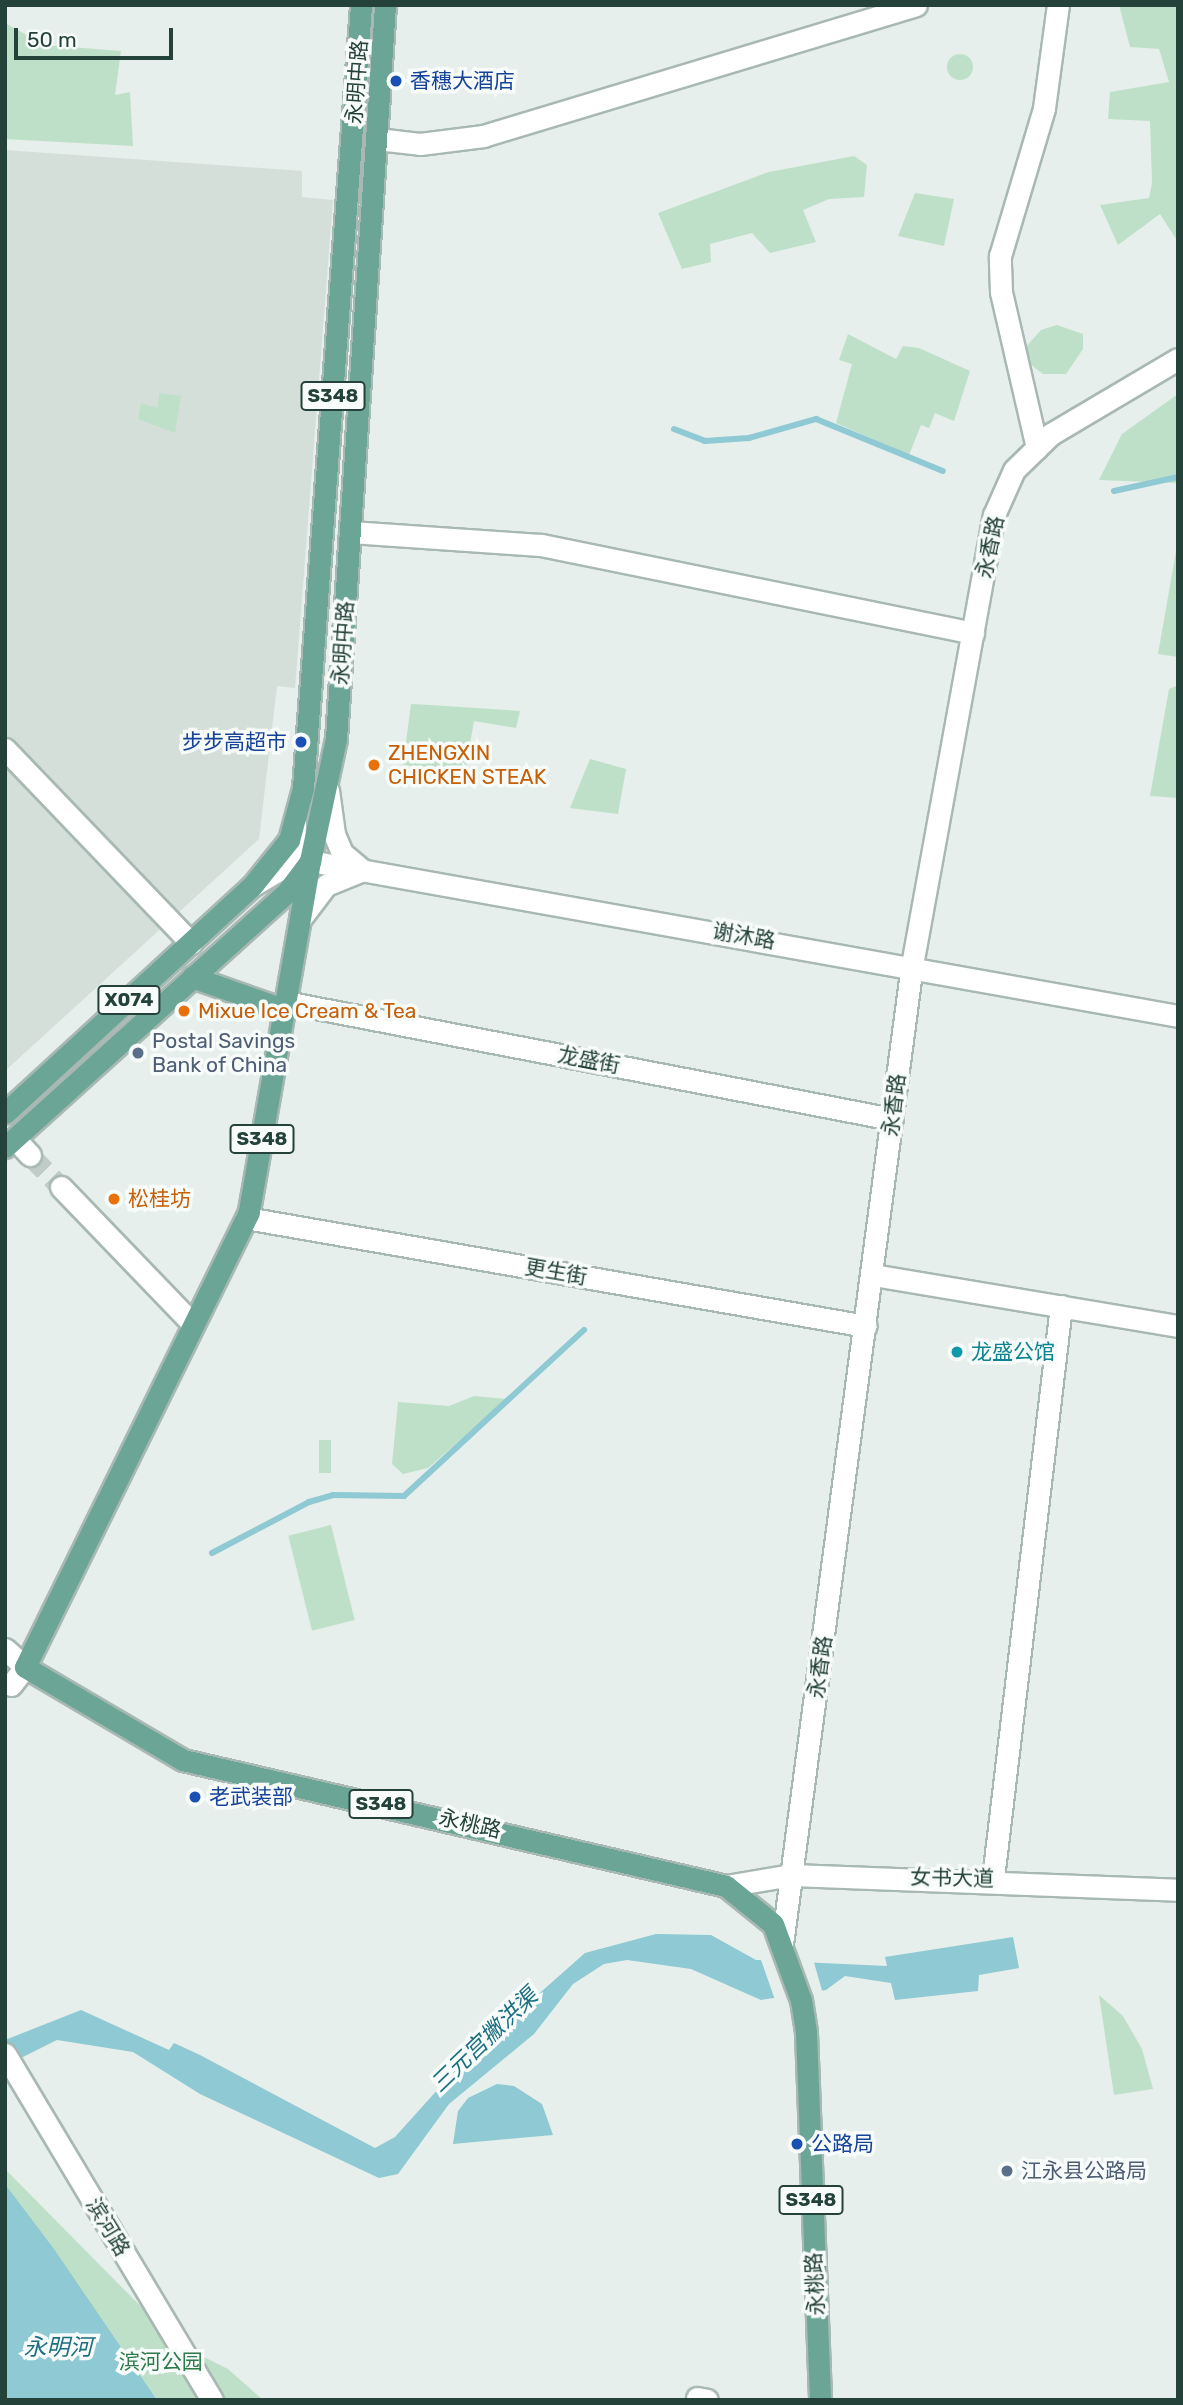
<!DOCTYPE html>
<meta charset="utf-8">
<style>
body{margin:0}
#map{position:relative;width:1183px;height:2405px;overflow:hidden;background:#e6efeb;font-family:Rubik,"Noto Sans SC",sans-serif}
div>[style]{position:absolute}
[style*='--x']{left:calc(var(--x)*1px);top:calc(var(--y)*1px);width:calc(var(--w)*1px);rotate:calc(var(--a)*1deg)}
.built>*{inset:0;background:#d4dfda}
.green>*{inset:0;background:#bfe0c8;transform-origin:0 0}
.round{border-radius:50%}
.water>*{inset:0;background:#8ec9d4}
.pier>*{inset:0;background:#e6efeb}
.stream>*{height:6px;margin:-3px;padding:0 3px;transform-origin:3px;border-radius:3px;background:#8ec9d4}
.street-tunnel>*{height:21px;margin-top:-10.5px;transform-origin:0;background:repeating-linear-gradient(90deg,#bfccc8 0 21px,transparent 0 31px)}
.roads{filter:drop-shadow(2px 0 #a8b8b2) drop-shadow(-2px 0 #a8b8b2) drop-shadow(0 2px #a8b8b2) drop-shadow(0 -2px #a8b8b2)}
.street>*{height:21px;margin:-10.5px;padding:0 10.5px;transform-origin:10.5px;border-radius:10.5px;background:#fff}
.secondary>*{height:21px;margin:-10.5px;padding:0 10.5px;transform-origin:10.5px;border-radius:10.5px;background:#fff}
.primary>*{height:21px;margin:-10.5px;padding:0 10.5px;transform-origin:10.5px;border-radius:10.5px;background:#6aa596}
.dots>*{width:19px;height:19px;translate:-50% -50%;box-sizing:border-box;border:4px solid #f7fbf9;border-radius:50%}
span{translate:-50% -50%;white-space:nowrap;text-align:center;line-height:1.15;-webkit-text-stroke:7px #f7fbf9;paint-order:stroke}
.shield-label span{padding:2px 5px;background:#f7fbf9;border:2px solid;border-radius:5px;-webkit-text-stroke-width:0}
.shield-label{font-size:19px;color:#24423a;font-weight:700}
.transit-label{font-size:21px;color:#164399}
.left{translate:0 -50%;text-align:left}
.right{translate:-100% -50%;text-align:right}
.street-label{font-size:21px;color:#24423a}
.food-label{font-size:21px;color:#c56008}
.service-label{font-size:21px;color:#4e5e75}
.culture-label{font-size:21px;color:#0d838f}
.park-label{font-size:21px;color:#2d7a4b}
.water-label{font-size:23px;color:#1c6f80;font-style:italic}
.frame{position:absolute;inset:0;border:7px solid #24423a;pointer-events:none}
.scale{position:absolute;left:14px;top:28px;width:159px;height:32px;box-sizing:border-box;border:4px solid #24423a;border-top:0;padding-left:9px;font-size:21px;line-height:24px;white-space:nowrap;color:#24423a;-webkit-text-stroke:5px #f7fbf9;paint-order:stroke}
</style>
<div id="map">
<div class="built">
<i style="clip-path:polygon(5px 150px,302px 171px,302px 197px,333px 200px,295px 688px,277px 686px,259px 839px,5px 1071px)"></i>
</div>
<div class="green">
<i style="clip-path:polygon(1119px 5px,1178px 5px,1178px 242px,1160px 214px,1118px 245px,1100px 205px,1149px 198px,1152px 183px,1150px 121px,1108px 119px,1110px 92px,1169px 82px,1159px 49px,1130px 47px)"></i>
<i style="clip-path:polygon(5px 23px,45px 45px,121px 51px,115px 95px,130px 92px,133px 146px,5px 139px)"></i>
<i class="round" style="left:947px;top:54px;width:26px;height:26px"></i>
<i style="clip-path:polygon(854px 156px,867px 165px,864px 197px,829px 199px,803px 210px,816px 242px,770px 253px,752px 233px,710px 244px,711px 262px,682px 269px,658px 213px,769px 172px)"></i>
<i style="clip-path:polygon(915px 193px,954px 199px,944px 246px,898px 236px)"></i>
<i style="clip-path:polygon(1057px 325px,1083px 334px,1083px 349px,1066px 374px,1043px 374px,1026px 361px,1024px 349px,1041px 330px)"></i>
<i style="clip-path:polygon(848px 334px,896px 359px,903px 346px,919px 348px,970px 371px,954px 421px,935px 413px,929px 428px,921px 425px,909px 455px,836px 423px,852px 364px,839px 360px)"></i>
<i style="clip-path:polygon(159px 393px,181px 396px,175px 433px,138px 419px,141px 403px,158px 408px)"></i>
<i style="clip-path:polygon(1178px 394px,1178px 483px,1099px 480px,1122px 434px)"></i>
<i style="clip-path:polygon(1178px 540px,1178px 657px,1158px 654px)"></i>
<i style="clip-path:polygon(1178px 685px,1178px 798px,1150px 796px,1169px 689px)"></i>
<i style="clip-path:polygon(411px 704px,430px 705px,520px 711px,516px 728px,474px 721px,465px 772px,403px 765px)"></i>
<i style="clip-path:polygon(590px 759px,626px 769px,618px 814px,570px 808px)"></i>
<i style="clip-path:polygon(474px 1396px,507px 1399px,428px 1468px,403px 1474px,392px 1464px,398px 1402px,449px 1406px)"></i>
<i style="left:319px;top:1440px;width:12px;height:33px"></i>
<i style="left:331px;top:1525px;width:98px;height:44px;rotate:76deg"></i>
<i style="clip-path:polygon(1099px 1995px,1123px 2016px,1142px 2049px,1153px 2089px,1114px 2095px)"></i>
<i style="clip-path:polygon(5px 2169px,178px 2344px,228px 2369px,263px 2400px,157px 2400px,5px 2184px)"></i>
</div>
<div class="water">
<i style="clip-path:polygon(656px 1934px,711px 1935px,756px 1960px,887px 1966px,885px 1957px,1013px 1937px,1019px 1968px,979px 1975px,978px 1991px,895px 2000px,891px 1983px,845px 1976px,826px 1990px,761px 2000px,691px 1969px,627px 1960px,604px 1964px,573px 1984px,534px 2034px,449px 2104px,398px 2174px,379px 2178px,200px 2094px,133px 2052px,57px 2040px,5px 2066px,5px 2040px,81px 2010px,169px 2050px,174px 2043px,200px 2055px,375px 2148px,395px 2137px,466px 2058px,585px 1953px)"></i>
<i style="clip-path:polygon(497px 2084px,514px 2086px,542px 2104px,553px 2135px,453px 2144px,458px 2111px,468px 2098px)"></i>
<i style="clip-path:polygon(5px 2184px,54px 2249px,157px 2400px,5px 2400px)"></i>
</div>
<div class="pier">
<i style="clip-path:polygon(760px 1957px,813px 1959px,823px 1994px,775px 2000px)"></i>
</div>
<div class="stream">
<i style="--x:674;--y:429;--w:33;--a:21"></i>
<i style="--x:705;--y:441;--w:44;--a:-3.9"></i>
<i style="--x:749;--y:438;--w:70;--a:-15.8"></i>
<i style="--x:816;--y:419;--w:137;--a:22.3"></i>
<i style="--x:1114;--y:491;--w:66;--a:-12.3"></i>
<i style="--x:212;--y:1553;--w:110;--a:-27.7"></i>
<i style="--x:309;--y:1502;--w:25;--a:-16"></i>
<i style="--x:333;--y:1495;--w:71;--a:0.8"></i>
<i style="--x:404;--y:1496;--w:245;--a:-42.7"></i>
</div>
<div class="street-tunnel">
<i style="--x:30;--y:1155;--w:45;--a:45.9"></i>
</div>
<div class="roads">
<div class="street">
<i style="--x:377;--y:139;--w:43;--a:6.6"></i>
<i style="--x:420;--y:144;--w:64;--a:-7.2"></i>
<i style="--x:483;--y:136;--w:452;--a:-16.8"></i>
<i style="--x:1037;--y:448;--w:160;--a:-103"></i>
<i style="--x:1001;--y:292;--w:36;--a:-92"></i>
<i style="--x:1000;--y:256;--w:154;--a:-73.4"></i>
<i style="--x:1044;--y:108;--w:104;--a:-82.3"></i>
<i style="--x:350;--y:532;--w:191;--a:3.9"></i>
<i style="--x:541;--y:545;--w:441;--a:11.5"></i>
<i style="--x:5;--y:749;--w:269;--a:46.2"></i>
<i style="--x:285;--y:1002;--w:618;--a:10.91"></i>
<i style="--x:15;--y:1139;--w:22;--a:47"></i>
<i style="--x:61;--y:1187;--w:190;--a:46.1"></i>
<i style="--x:246;--y:1218;--w:629;--a:9.88"></i>
<i style="--x:873;--y:1275;--w:309;--a:9.5"></i>
<i style="--x:11;--y:1685;--w:23;--a:-52"></i>
<i style="--x:993;--y:1878;--w:576;--a:-83.22"></i>
<i style="--x:5;--y:2054;--w:403;--a:59.1"></i>
<i style="--x:697;--y:2398;--w:10;--a:11"></i>
</div>
<div class="secondary">
<i style="--x:328;--y:790;--w:44;--a:82.2"></i>
<i style="--x:334;--y:834;--w:21;--a:67"></i>
<i style="--x:342;--y:853;--w:25;--a:40"></i>
<i style="--x:295;--y:824;--w:28;--a:92"></i>
<i style="--x:294;--y:852;--w:18;--a:29"></i>
<i style="--x:310;--y:861;--w:882;--a:10.12"></i>
<i style="--x:252;--y:886;--w:43;--a:-30.7"></i>
<i style="--x:289;--y:864;--w:21;--a:-8"></i>
<i style="--x:301;--y:918;--w:41;--a:-52.9"></i>
<i style="--x:326;--y:885;--w:38;--a:-22"></i>
<i style="--x:5;--y:1649;--w:27;--a:42"></i>
<i style="--x:726;--y:1886;--w:67;--a:-9.5"></i>
<i style="--x:792;--y:1875;--w:386;--a:2.2"></i>
<i style="--x:782;--y:1944;--w:988;--a:-82.44"></i>
<i style="--x:912;--y:965;--w:457;--a:-79.7"></i>
<i style="--x:994;--y:515;--w:49;--a:-66"></i>
<i style="--x:1014;--y:470;--w:52;--a:-44.2"></i>
<i style="--x:1051;--y:434;--w:147;--a:-30.6"></i>
</div>
<div class="primary">
<i style="--x:310;--y:861;--w:356;--a:99.9"></i>
<i style="--x:249;--y:1212;--w:507;--a:116.21"></i>
<i style="--x:25;--y:1667;--w:183;--a:30.5"></i>
<i style="--x:183;--y:1760;--w:557;--a:13.06"></i>
<i style="--x:726;--y:1886;--w:60;--a:39"></i>
<i style="--x:773;--y:1924;--w:81;--a:69.8"></i>
<i style="--x:801;--y:2000;--w:33;--a:81"></i>
<i style="--x:806;--y:2033;--w:367;--a:87.8"></i>
<i style="--x:192;--y:977;--w:96;--a:19.4"></i>
<i style="--x:5;--y:1113;--w:335;--a:-42.6"></i>
<i style="--x:252;--y:886;--w:59;--a:-51.2"></i>
<i style="--x:289;--y:840;--w:54;--a:-74.9"></i>
<i style="--x:303;--y:788;--w:785;--a:-85.76"></i>
<i style="--x:5;--y:1147;--w:380;--a:-42.1"></i>
<i style="--x:287;--y:892;--w:39;--a:-53"></i>
<i style="--x:310;--y:861;--w:125;--a:-78"></i>
<i style="--x:336;--y:739;--w:736;--a:-86.18"></i>
</div>
</div>
<div class="dots">
<i style="left:396px;top:81px;background:#1a4fb4"></i>
<i style="left:301px;top:742px;background:#1a4fb4"></i>
<i style="left:374px;top:765px;background:#e8710a"></i>
<i style="left:184px;top:1011px;background:#e8710a"></i>
<i style="left:138px;top:1053px;background:#5c6f8a"></i>
<i style="left:114px;top:1199px;background:#e8710a"></i>
<i style="left:957px;top:1352px;background:#0f9aa8"></i>
<i style="left:195px;top:1797px;background:#1a4fb4"></i>
<i style="left:797px;top:2144px;background:#1a4fb4"></i>
<i style="left:1007px;top:2171px;background:#5c6f8a"></i>
</div>
<div class="shield-label">
<span style="left:333px;top:396px">S348</span>
<span style="left:129px;top:1000px">X074</span>
<span style="left:262px;top:1139px">S348</span>
<span style="left:381px;top:1804px">S348</span>
<span style="left:811px;top:2200px">S348</span>
</div>
<div class="transit-label">
<span class="left" style="left:410px;top:81px">香穗大酒店</span>
<span class="right" style="left:287px;top:742px">步步高超市</span>
<span class="left" style="left:209px;top:1797px">老武装部</span>
<span class="left" style="left:811px;top:2144px">公路局</span>
</div>
<div class="street-label">
<span style="left:357px;top:82px;rotate:-86deg">永明中路</span>
<span style="left:990px;top:547px;rotate:-78deg">永香路</span>
<span style="left:343px;top:643px;rotate:-86deg">永明中路</span>
<span style="left:744px;top:936px;rotate:10deg">谢沐路</span>
<span style="left:589px;top:1060px;rotate:11deg">龙盛街</span>
<span style="left:894px;top:1105px;rotate:-83deg">永香路</span>
<span style="left:556px;top:1272px;rotate:10deg">更生街</span>
<span style="left:820px;top:1667px;rotate:-82deg">永香路</span>
<span style="left:470px;top:1824px;rotate:13deg">永桃路</span>
<span style="left:952px;top:1878px;rotate:1deg">女书大道</span>
<span style="left:108px;top:2227px;rotate:59deg">滨河路</span>
<span style="left:815px;top:2284px;rotate:-93deg">永桃路</span>
</div>
<div class="food-label">
<span class="left" style="left:388px;top:765px">ZHENGXIN<br>CHICKEN STEAK</span>
<span class="left" style="left:198px;top:1011px">Mixue Ice Cream &amp; Tea</span>
<span class="left" style="left:128px;top:1199px">松桂坊</span>
</div>
<div class="service-label">
<span class="left" style="left:152px;top:1053px">Postal Savings<br>Bank of China</span>
<span class="left" style="left:1021px;top:2171px">江永县公路局</span>
</div>
<div class="culture-label">
<span class="left" style="left:971px;top:1352px">龙盛公馆</span>
</div>
<div class="park-label">
<span style="left:161px;top:2362px">滨河公园</span>
</div>
<div class="water-label">
<span style="left:484px;top:2040px;rotate:-44deg">三元宫撇洪渠</span>
<span style="left:58px;top:2347px">永明河</span>
</div>
<div class="frame"></div>
<div class="scale">50 m</div>
</div>
